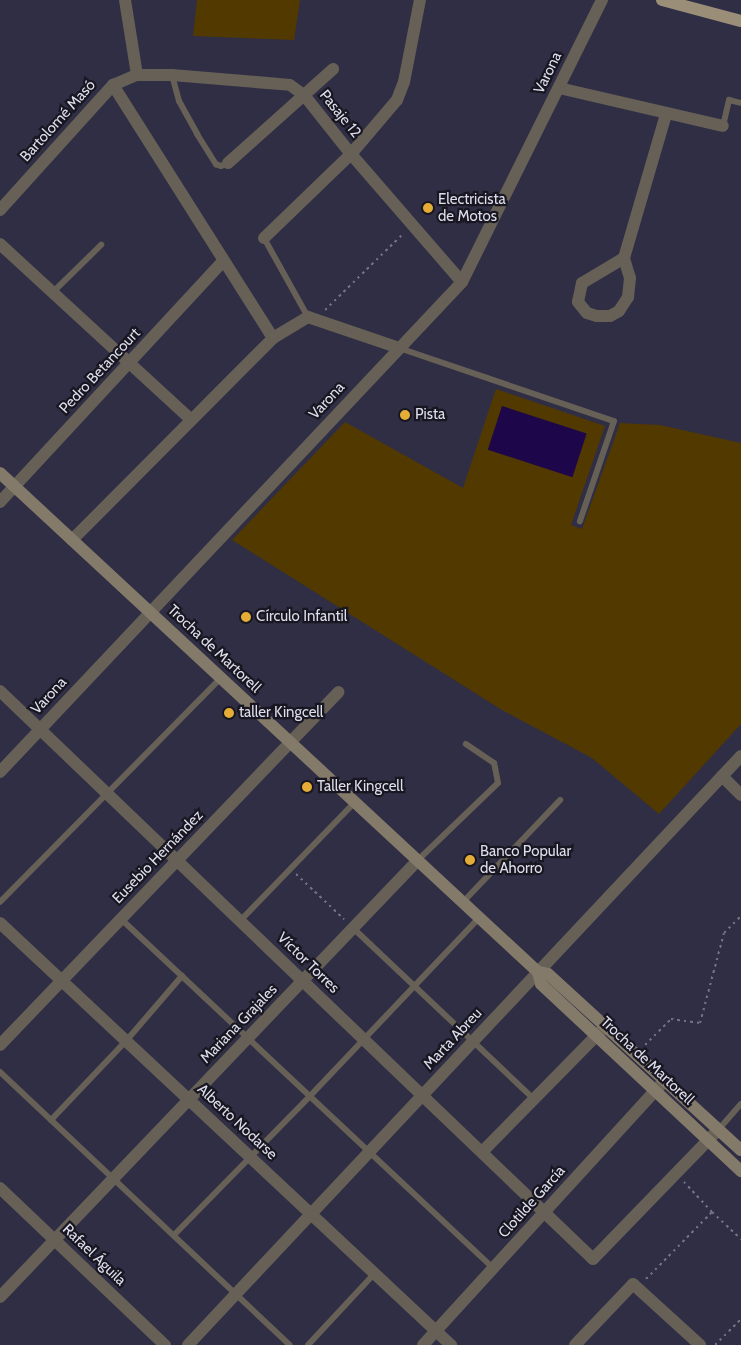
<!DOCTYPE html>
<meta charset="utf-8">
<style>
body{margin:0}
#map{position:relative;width:741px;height:1345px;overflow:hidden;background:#302e44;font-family:Cabin,sans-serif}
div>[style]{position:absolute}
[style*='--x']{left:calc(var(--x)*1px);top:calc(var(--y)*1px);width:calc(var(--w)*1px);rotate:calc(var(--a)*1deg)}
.green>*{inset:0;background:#523900}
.water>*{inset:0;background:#1d074a;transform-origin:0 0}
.path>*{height:2px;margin-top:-1px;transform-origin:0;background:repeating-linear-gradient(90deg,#747386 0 2.5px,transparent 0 6.5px)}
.lane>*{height:6px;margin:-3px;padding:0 3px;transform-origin:3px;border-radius:3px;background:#666056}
.street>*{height:12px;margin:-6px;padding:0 6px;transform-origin:6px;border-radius:6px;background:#666056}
.secondary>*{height:12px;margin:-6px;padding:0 6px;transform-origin:6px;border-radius:6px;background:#847a6a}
.primary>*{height:12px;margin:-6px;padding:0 6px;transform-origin:6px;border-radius:6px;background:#9a8e79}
.dots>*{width:14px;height:14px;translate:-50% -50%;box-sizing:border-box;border:2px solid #181721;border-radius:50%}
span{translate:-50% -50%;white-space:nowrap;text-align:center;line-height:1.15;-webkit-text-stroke:4.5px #181721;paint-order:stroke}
.street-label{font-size:15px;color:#deddeb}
.poi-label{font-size:15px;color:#deddeb}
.left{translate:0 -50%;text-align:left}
</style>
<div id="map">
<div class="green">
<i style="clip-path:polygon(197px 0,300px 0,294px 40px,193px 36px)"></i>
<i style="clip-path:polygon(496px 389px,605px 426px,571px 525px,582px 529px,620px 423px,660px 425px,741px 443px,741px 724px,659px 814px,592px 758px,502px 710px,232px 540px,345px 422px,463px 488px)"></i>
</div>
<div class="water">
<i style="left:502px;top:406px;width:89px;height:46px;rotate:18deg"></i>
</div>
<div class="path">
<i style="--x:325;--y:310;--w:110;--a:-44.3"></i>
<i style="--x:296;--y:874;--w:66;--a:43.2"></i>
<i style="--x:645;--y:1045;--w:37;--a:-45"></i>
<i style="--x:671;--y:1019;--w:29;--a:8"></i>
<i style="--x:700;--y:1023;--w:93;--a:-75.1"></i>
<i style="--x:724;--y:933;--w:24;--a:-45"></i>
<i style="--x:712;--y:1212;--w:40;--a:43"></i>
<i style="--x:646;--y:1279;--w:94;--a:-45.4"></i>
<i style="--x:712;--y:1212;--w:41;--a:-133"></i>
<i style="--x:715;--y:1345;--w:37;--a:-45"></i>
</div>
<div class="lane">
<i style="--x:172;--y:75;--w:27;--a:75"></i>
<i style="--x:179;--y:101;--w:38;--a:61"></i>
<i style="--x:197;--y:134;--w:36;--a:58"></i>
<i style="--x:216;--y:164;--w:5;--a:22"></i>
<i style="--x:221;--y:166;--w:8;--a:-23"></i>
<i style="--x:723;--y:126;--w:27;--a:-77"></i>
<i style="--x:729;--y:100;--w:12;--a:14"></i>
<i style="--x:264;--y:238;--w:90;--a:60.9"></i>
<i style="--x:52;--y:293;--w:69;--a:-44.4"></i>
<i style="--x:399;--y:348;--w:227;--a:18.8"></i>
<i style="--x:614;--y:421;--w:106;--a:108.8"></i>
<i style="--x:418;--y:860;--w:111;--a:-43.9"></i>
<i style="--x:498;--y:783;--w:20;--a:-101"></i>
<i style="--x:494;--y:763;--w:34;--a:-146"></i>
<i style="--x:0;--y:902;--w:315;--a:-45.4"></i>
<i style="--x:463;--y:902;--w:141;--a:-46.4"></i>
<i style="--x:121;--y:919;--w:510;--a:43.17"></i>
<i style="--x:240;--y:921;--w:165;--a:-46"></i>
<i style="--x:353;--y:928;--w:249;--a:43.4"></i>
<i style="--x:0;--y:1072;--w:398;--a:43.3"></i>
<i style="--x:51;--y:1120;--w:109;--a:-46.5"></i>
<i style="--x:126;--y:1041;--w:86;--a:-49.3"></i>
<i style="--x:719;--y:1129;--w:33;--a:-49"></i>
<i style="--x:174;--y:1235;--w:194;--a:-45.6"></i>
<i style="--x:310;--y:1096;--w:247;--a:-46.5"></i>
<i style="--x:308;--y:1345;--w:98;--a:-47.1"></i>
</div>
<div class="street">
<i style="--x:125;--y:0;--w:76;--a:80.9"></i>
<i style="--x:113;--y:85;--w:299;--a:57.7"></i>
<i style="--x:559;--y:88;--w:168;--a:13"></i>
<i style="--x:228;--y:163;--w:141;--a:-41.8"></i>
<i style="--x:0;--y:210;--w:169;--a:-47.9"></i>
<i style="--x:113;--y:85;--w:26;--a:-23"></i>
<i style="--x:137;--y:75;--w:35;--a:0"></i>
<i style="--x:172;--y:75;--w:118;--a:4.8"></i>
<i style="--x:290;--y:85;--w:17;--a:36"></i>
<i style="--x:304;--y:95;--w:75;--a:51.5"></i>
<i style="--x:351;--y:154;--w:169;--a:49.1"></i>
<i style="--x:264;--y:238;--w:121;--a:-44"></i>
<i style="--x:351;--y:154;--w:71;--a:-49.6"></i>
<i style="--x:397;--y:100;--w:19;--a:-69"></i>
<i style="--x:404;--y:82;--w:84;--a:-79"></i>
<i style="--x:0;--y:244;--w:258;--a:42.6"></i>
<i style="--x:624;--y:258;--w:49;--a:149.2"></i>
<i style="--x:582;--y:283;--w:19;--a:102"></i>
<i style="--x:578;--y:302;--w:14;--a:51"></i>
<i style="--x:587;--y:313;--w:10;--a:17"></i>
<i style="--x:597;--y:316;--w:13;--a:0"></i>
<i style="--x:610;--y:316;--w:10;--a:-29"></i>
<i style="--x:619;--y:311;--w:17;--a:-57"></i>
<i style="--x:628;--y:297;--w:19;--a:-84"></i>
<i style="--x:630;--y:278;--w:21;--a:-107"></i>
<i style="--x:624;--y:258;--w:150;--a:-73.7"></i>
<i style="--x:0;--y:502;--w:328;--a:-47.2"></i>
<i style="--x:72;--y:540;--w:285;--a:-45.1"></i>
<i style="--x:273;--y:338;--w:41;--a:-31"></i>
<i style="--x:308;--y:317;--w:96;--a:18.8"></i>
<i style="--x:0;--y:691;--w:821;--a:43.77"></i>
<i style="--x:593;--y:1259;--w:181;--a:-45.9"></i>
<i style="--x:0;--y:772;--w:673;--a:-46.68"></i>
<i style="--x:462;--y:282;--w:315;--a:-63.6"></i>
<i style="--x:722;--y:776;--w:27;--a:45"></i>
<i style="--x:0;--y:923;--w:618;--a:43.1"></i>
<i style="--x:0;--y:1045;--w:489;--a:-46.2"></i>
<i style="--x:482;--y:1152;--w:177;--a:-45.5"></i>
<i style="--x:0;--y:1188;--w:228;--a:43.6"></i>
<i style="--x:0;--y:1297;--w:605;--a:-46.27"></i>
<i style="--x:188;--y:1345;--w:808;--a:-46.81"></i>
<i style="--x:423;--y:1345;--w:359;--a:-47.6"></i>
<i style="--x:575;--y:1345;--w:84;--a:-46.4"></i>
<i style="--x:633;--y:1284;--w:91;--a:42.3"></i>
</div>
<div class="secondary">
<i style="--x:0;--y:473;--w:734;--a:42.85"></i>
<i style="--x:538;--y:972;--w:10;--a:11"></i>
<i style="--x:548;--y:974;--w:261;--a:42.4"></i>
<i style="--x:538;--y:972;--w:12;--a:76"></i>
<i style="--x:541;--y:984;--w:274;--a:43.1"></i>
</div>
<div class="primary">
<i style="--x:662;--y:0;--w:82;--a:14.9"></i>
</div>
<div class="dots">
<i style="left:428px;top:208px;background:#e5ad35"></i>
<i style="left:405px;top:415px;background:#e5ad35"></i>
<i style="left:246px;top:617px;background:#e5ad35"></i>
<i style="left:229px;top:713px;background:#e5ad35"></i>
<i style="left:307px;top:787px;background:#e5ad35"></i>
<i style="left:470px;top:860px;background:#e5ad35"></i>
</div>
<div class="street-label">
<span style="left:548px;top:73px;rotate:-64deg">Varona</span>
<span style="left:340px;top:114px;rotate:51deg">Pasaje 12</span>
<span style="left:58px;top:121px;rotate:-48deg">Bartolomé Masó</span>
<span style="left:100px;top:371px;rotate:-47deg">Pedro Betancourt</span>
<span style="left:327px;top:401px;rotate:-47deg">Varona</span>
<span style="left:214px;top:649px;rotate:43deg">Trocha de Martorell</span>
<span style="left:49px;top:696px;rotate:-47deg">Varona</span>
<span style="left:158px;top:857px;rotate:-46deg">Eusebio Hernández</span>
<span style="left:308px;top:963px;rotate:44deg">Víctor Torres</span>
<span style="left:239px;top:1024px;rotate:-46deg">Mariana Grajales</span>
<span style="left:453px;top:1039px;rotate:-47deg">Marta Abreu</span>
<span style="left:647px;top:1061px;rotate:43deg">Trocha de Martorell</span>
<span style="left:237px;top:1122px;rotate:43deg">Alberto Nodarse</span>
<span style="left:532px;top:1202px;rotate:-48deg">Clotilde García</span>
<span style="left:94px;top:1255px;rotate:44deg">Rafael Águila</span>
</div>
<div class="poi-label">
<span class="left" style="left:438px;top:208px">Electricista<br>de Motos</span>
<span class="left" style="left:415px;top:415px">Pista</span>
<span class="left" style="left:256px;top:617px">Círculo Infantil</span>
<span class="left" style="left:239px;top:713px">taller Kingcell</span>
<span class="left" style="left:317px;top:787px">Taller Kingcell</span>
<span class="left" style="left:480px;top:860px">Banco Popular<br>de Ahorro</span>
</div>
</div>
